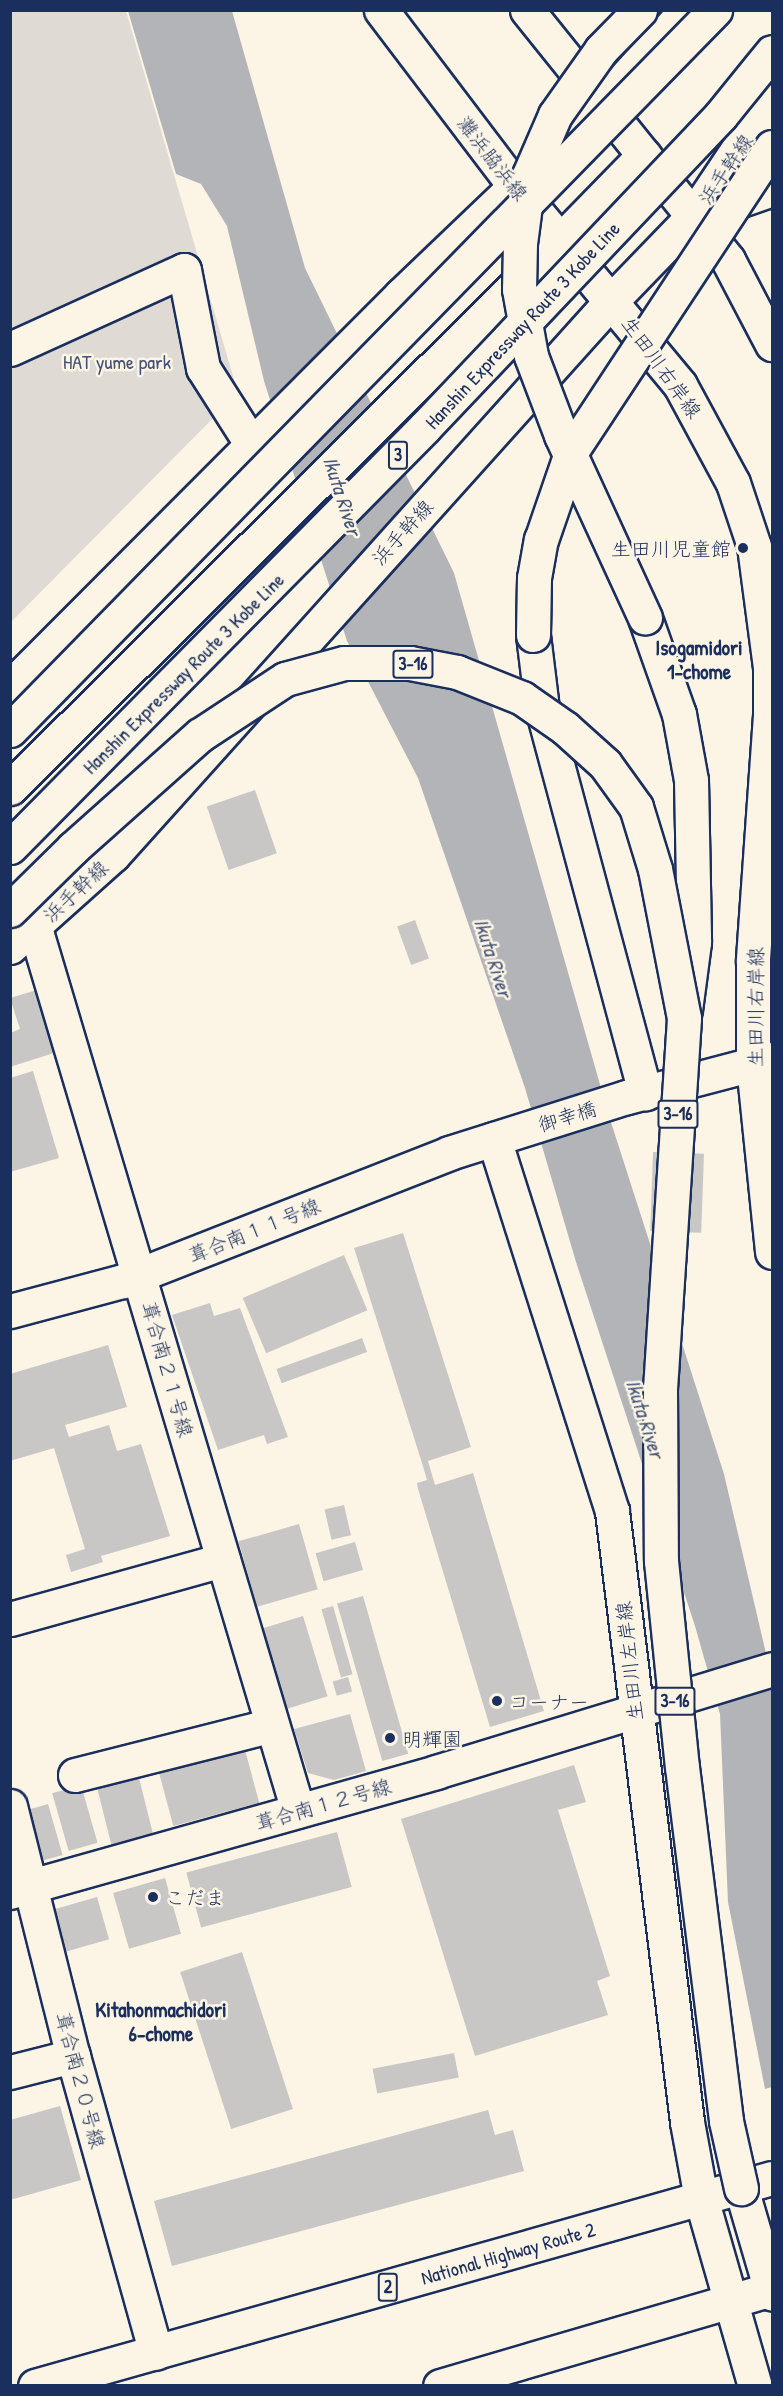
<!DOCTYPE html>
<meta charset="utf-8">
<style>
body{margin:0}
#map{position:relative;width:783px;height:2396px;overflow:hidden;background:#fcf5e5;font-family:"Patrick Hand","Klee One",sans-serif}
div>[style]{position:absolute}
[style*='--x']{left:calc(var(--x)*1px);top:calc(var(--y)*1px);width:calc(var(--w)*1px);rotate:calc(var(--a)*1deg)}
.green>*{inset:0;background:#dfdbd4}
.water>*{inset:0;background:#b2b4b8}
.building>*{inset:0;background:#c8c7c6;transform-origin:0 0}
.roads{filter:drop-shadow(2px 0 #1b2f5e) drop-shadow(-2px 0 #1b2f5e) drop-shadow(0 2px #1b2f5e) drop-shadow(0 -2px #1b2f5e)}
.minor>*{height:33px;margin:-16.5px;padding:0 16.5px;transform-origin:16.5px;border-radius:16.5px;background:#fcf5e5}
.major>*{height:33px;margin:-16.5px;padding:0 16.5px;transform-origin:16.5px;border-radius:16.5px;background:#fcf5e5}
.highway>*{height:33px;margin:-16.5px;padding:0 16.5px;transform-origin:16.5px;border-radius:16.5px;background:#fcf5e5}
.bridges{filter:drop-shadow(2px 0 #1b2f5e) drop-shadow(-2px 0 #1b2f5e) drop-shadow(0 2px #1b2f5e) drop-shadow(0 -2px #1b2f5e)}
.highway-bridge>*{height:33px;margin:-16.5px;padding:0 16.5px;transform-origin:16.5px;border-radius:16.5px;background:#fcf5e5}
.dots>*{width:16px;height:16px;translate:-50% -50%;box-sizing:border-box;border:3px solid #fcf5e5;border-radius:50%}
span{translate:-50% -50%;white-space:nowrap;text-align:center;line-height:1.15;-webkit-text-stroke:5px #fcf5e5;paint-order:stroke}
.shield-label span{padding:2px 4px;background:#fcf5e5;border:2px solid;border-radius:4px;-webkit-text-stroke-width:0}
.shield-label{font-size:18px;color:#1b2f5e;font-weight:700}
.street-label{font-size:20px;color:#1b2f5e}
.park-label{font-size:20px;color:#425176}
.poi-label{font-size:20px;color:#1b2f5e}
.right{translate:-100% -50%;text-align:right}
.left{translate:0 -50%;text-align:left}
.water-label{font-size:21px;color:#485779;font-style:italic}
.neighbourhood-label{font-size:21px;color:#1b2f5e;font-weight:700}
.frame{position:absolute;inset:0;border:12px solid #1b2f5e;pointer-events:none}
</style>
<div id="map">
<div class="green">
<i style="clip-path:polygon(11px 11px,126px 11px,238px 393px,11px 622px)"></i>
</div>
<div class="water">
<i style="clip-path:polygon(128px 11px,232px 11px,305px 268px,454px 573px,609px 1116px,724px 1474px,772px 1679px,772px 2087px,765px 2089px,728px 1902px,720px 1714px,695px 1626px,576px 1262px,525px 1088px,418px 778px,347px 641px,264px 381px,227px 226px,201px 184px,176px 174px)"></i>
</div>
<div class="building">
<i style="left:255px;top:790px;width:67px;height:51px;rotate:71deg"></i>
<i style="left:415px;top:920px;width:41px;height:19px;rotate:70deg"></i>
<i style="clip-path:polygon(40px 989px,60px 1051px,10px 1067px,10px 1033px,20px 1029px,10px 998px)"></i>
<i style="clip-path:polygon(33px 1071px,59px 1158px,10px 1172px,10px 1078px)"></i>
<i style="left:653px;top:1152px;width:51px;height:79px;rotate:2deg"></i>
<i style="clip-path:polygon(403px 1233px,471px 1447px,428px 1461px,435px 1485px,473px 1473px,544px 1711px,490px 1727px,418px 1489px,417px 1483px,427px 1480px,422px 1463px,354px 1248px)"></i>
<i style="left:344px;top:1255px;width:60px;height:110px;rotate:67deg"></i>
<i style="clip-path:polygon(210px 1303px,214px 1316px,240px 1308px,288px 1437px,267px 1444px,264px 1435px,218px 1450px,172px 1315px)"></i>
<i style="left:362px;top:1338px;width:15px;height:91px;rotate:70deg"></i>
<i style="clip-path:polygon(108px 1345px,127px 1407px,65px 1425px,69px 1437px,109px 1425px,117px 1451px,141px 1444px,170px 1536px,101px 1556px,103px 1562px,71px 1572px,66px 1555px,85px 1549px,54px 1448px,10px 1461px,10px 1374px)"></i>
<i style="left:344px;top:1505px;width:31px;height:20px;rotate:77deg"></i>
<i style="left:299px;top:1524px;width:68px;height:63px;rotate:74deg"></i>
<i style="left:355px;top:1542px;width:29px;height:41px;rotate:74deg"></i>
<i style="left:363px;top:1596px;width:164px;height:27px;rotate:74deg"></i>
<i style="left:333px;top:1606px;width:71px;height:12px;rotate:74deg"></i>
<i style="left:303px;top:1616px;width:84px;height:43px;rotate:73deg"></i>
<i style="left:348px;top:1677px;width:15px;height:16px;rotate:74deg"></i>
<i style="clip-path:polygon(350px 1714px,366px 1771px,334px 1780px,308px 1773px,294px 1729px)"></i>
<i style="left:244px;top:1746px;width:59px;height:89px;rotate:75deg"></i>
<i style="clip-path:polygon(574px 1765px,586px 1802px,558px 1810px,610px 1976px,597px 1981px,608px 2015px,475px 2056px,401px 1819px)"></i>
<i style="left:139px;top:1778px;width:58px;height:43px;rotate:76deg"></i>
<i style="left:81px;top:1785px;width:60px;height:30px;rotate:74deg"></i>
<i style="left:48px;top:1804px;width:53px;height:25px;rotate:74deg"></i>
<i style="left:337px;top:1832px;width:57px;height:156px;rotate:75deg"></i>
<i style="left:165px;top:1878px;width:58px;height:54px;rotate:74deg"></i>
<i style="left:97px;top:1897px;width:44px;height:48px;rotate:74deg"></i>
<i style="left:242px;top:1952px;width:165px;height:65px;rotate:72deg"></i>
<i style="left:454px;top:2053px;width:25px;height:83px;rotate:79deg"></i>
<i style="clip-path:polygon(60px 2106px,81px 2180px,10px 2200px,10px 2120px)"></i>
<i style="clip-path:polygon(488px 2110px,495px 2135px,513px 2130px,524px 2171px,172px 2266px,154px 2201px)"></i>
</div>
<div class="roads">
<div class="minor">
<i style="--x:381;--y:10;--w:220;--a:52.8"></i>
<i style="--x:514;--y:185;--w:260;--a:50.3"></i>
<i style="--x:680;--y:385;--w:111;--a:61.6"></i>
<i style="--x:733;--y:483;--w:66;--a:71.6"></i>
<i style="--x:754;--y:546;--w:123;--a:82.5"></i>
<i style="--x:770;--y:668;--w:47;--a:90"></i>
<i style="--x:770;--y:715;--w:247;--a:94"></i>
<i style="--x:753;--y:961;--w:103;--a:90"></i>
<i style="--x:753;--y:1064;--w:189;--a:84.2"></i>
<i style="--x:527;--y:10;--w:321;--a:51.2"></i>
<i style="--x:728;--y:260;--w:95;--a:62.4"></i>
<i style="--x:721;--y:207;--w:54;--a:-19.4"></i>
<i style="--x:560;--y:241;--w:120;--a:-45.7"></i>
<i style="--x:10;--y:349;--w:191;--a:-24.4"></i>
<i style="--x:184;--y:270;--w:100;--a:79"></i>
<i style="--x:203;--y:368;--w:91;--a:57.5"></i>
<i style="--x:35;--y:928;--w:921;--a:73.41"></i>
<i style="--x:494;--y:1139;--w:390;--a:72.4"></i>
<i style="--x:612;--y:1511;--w:616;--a:83"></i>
<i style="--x:687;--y:2122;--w:77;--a:79.6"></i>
<i style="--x:701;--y:2198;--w:196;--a:74"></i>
<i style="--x:10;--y:1311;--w:117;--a:-14.9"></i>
<i style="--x:123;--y:1281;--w:350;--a:-21.4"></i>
<i style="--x:449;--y:1153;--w:187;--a:-17.5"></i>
<i style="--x:627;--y:1097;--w:150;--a:-14.7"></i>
<i style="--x:10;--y:1619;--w:221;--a:-15.5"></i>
<i style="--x:75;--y:1775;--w:203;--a:-14.2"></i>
<i style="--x:10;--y:1806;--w:258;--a:75.9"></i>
<i style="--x:73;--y:2056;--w:308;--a:74.4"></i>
<i style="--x:10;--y:1892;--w:443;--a:-15.7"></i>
<i style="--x:436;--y:1772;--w:351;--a:-17"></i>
<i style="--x:10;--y:2072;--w:65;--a:-14.3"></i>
<i style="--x:741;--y:2188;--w:110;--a:73.7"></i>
</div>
<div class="major">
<i style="--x:10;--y:687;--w:554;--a:-45.07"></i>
<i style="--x:401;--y:295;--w:279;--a:-43.7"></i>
<i style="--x:603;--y:102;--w:124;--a:-47.9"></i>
<i style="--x:10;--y:947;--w:138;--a:-41.8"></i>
<i style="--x:113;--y:855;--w:746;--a:-48.04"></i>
<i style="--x:612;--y:300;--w:117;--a:-46"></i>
<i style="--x:693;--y:216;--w:142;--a:-56.2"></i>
</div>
<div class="highway">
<i style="--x:645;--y:618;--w:102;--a:70.5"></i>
<i style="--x:679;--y:714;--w:67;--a:79.7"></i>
<i style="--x:691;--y:780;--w:162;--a:88.9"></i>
<i style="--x:694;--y:942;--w:69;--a:97.5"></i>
<i style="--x:533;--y:635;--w:74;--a:83"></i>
<i style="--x:542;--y:708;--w:399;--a:75"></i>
<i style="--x:10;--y:788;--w:776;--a:-44.84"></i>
<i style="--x:35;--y:2386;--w:766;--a:-15.76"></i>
<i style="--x:440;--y:2386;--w:346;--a:-16.3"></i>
</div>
</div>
<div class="bridges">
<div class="highway-bridge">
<i style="--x:640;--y:10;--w:56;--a:134.3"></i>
<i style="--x:601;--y:50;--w:80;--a:125.3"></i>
<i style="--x:555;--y:115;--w:65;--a:113.4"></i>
<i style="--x:529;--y:175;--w:69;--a:97.5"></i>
<i style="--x:520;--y:243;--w:46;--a:91.2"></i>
<i style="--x:519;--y:289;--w:68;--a:79.8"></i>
<i style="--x:531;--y:356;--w:85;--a:69.2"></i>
<i style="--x:561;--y:435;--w:201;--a:65.3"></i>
<i style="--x:533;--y:635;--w:57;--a:-89"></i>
<i style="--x:534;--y:578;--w:39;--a:-80"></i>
<i style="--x:541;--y:540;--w:95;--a:-71"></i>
<i style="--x:572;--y:450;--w:363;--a:-56.6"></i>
<i style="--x:10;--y:730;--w:1008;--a:-45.6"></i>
<i style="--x:10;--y:847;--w:590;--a:-45.34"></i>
<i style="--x:425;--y:427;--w:430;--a:-46.5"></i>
<i style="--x:721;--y:115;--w:81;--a:-51"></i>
<i style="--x:10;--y:910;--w:88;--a:-44.5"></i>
<i style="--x:73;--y:848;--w:170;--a:-41.7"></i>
<i style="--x:200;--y:735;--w:102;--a:-33.4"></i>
<i style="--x:285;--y:679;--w:61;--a:-15.2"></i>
<i style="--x:344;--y:663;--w:66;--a:0"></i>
<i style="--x:410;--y:663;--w:48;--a:10.8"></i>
<i style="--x:457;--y:672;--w:70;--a:21.8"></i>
<i style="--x:522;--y:698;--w:52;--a:34.9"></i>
<i style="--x:565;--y:728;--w:54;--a:42"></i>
<i style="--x:605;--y:764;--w:53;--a:54.2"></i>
<i style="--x:636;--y:807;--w:65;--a:73"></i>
<i style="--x:655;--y:869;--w:152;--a:79"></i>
<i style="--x:684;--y:1018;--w:370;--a:93.7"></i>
<i style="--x:660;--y:1387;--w:174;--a:89.7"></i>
<i style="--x:661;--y:1561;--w:207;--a:84.2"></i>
<i style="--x:682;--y:1767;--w:357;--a:82.9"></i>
<i style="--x:726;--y:2121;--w:69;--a:77.4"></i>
</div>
</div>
<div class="dots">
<i style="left:743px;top:548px;background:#1b2f5e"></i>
<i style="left:497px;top:1701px;background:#1b2f5e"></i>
<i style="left:390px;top:1738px;background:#1b2f5e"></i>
<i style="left:153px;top:1897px;background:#1b2f5e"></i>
</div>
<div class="shield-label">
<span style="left:398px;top:455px">3</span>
<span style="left:413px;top:664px">3-16</span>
<span style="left:678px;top:1114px">3-16</span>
<span style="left:675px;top:1701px">3-16</span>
<span style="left:388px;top:2287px">2</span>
</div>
<div class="street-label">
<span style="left:493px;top:158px;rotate:52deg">灘浜脇浜線</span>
<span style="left:725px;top:169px;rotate:-56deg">浜手幹線</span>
<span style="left:522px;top:325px;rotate:-47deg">Hanshin Expressway Route 3 Kobe Line</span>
<span style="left:662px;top:367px;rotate:54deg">生田川右岸線</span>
<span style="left:402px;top:532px;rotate:-48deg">浜手幹線</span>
<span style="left:183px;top:673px;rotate:-45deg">Hanshin Expressway Route 3 Kobe Line</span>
<span style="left:75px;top:891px;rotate:-43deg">浜手幹線</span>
<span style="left:755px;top:1007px;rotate:-90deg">生田川右岸線</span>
<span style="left:567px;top:1116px;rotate:-17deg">御幸橋</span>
<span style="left:254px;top:1230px;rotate:-22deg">葺合南１１号線</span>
<span style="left:168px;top:1369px;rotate:74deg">葺合南２１号線</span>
<span style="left:629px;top:1661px;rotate:-96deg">生田川左岸線</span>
<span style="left:323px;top:1804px;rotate:-16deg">葺合南１２号線</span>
<span style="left:81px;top:2080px;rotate:75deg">葺合南２０号線</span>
<span style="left:508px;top:2253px;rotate:-16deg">National Highway Route 2</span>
</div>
<div class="park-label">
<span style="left:117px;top:361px">HAT yume park</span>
</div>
<div class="poi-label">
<span class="right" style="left:731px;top:548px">生田川児童館</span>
<span class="left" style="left:509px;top:1701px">コーナー</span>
<span class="left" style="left:402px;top:1738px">明輝園</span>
<span class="left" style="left:165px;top:1897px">こだま</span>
</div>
<div class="water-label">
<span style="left:342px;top:496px;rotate:72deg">Ikuta River</span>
<span style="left:493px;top:958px;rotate:72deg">Ikuta River</span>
<span style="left:645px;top:1419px;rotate:72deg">Ikuta River</span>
</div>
<div class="neighbourhood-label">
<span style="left:699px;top:660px">Isogamidori<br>1-chome</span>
<span style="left:161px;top:2022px">Kitahonmachidori<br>6-chome</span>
</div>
<div class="frame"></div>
</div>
